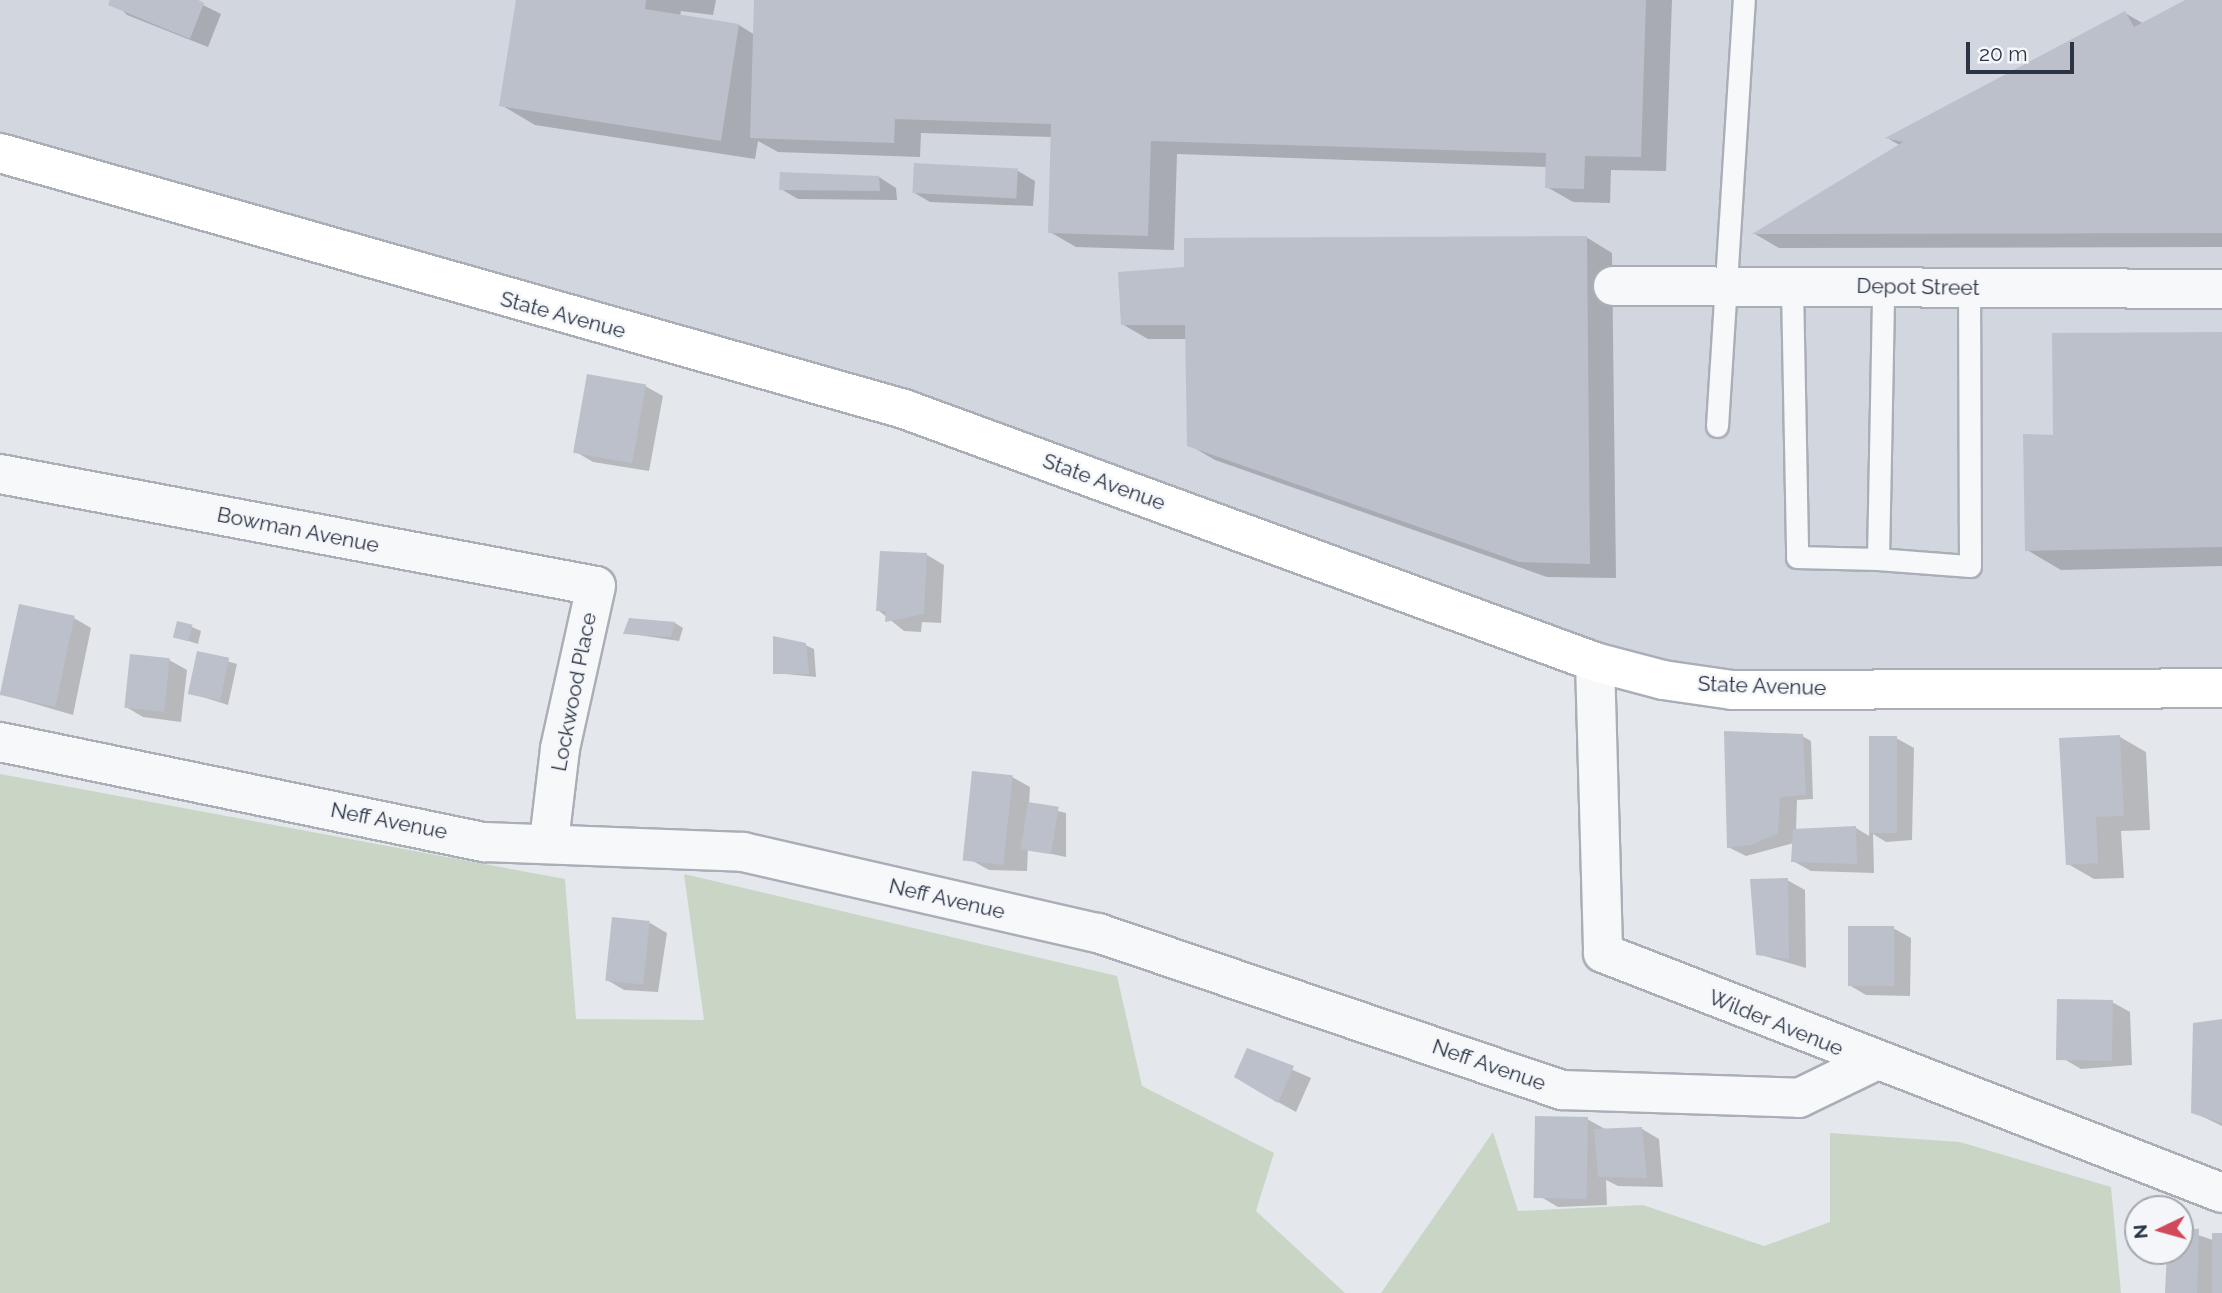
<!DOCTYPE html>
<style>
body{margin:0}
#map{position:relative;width:2222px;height:1293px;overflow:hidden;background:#e4e7ec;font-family:Raleway,sans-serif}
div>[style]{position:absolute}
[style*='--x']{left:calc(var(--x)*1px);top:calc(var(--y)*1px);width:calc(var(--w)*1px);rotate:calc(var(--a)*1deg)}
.built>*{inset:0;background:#d2d6de}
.green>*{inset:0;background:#c9d6c5}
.shadow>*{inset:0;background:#0003}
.building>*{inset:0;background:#bbc0ca;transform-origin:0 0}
.roads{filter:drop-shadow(2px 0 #a9aeb7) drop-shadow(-2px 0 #a9aeb7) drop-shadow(0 2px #a9aeb7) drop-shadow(0 -2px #a9aeb7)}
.lane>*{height:21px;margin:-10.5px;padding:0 10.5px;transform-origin:10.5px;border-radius:10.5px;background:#f7f8fa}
.street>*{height:38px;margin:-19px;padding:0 19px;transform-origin:19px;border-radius:19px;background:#f7f8fa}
.secondary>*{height:38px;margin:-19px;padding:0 19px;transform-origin:19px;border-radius:19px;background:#fff}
span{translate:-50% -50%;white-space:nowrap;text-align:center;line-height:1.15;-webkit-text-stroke:5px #f4f6f9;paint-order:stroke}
.street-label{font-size:21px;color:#2b3445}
.north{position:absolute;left:2124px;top:1195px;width:70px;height:70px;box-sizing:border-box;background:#f4f6f9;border:2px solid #a4a8b1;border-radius:50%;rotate:265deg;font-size:19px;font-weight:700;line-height:28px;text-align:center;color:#2b3445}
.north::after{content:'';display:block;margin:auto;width:24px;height:32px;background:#d1495b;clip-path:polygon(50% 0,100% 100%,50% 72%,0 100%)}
.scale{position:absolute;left:1966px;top:42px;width:108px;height:32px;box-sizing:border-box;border:4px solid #2b3445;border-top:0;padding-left:9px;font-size:21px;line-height:24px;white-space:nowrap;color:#2b3445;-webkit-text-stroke:5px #f4f6f9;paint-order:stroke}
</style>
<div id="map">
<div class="built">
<i style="clip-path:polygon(0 0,2222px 0,2222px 688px,1732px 690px,904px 409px,0 153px)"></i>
</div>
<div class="green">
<i style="clip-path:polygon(0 774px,565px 879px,576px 1019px,704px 1020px,684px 874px,1117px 976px,1142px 1086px,1274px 1153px,1256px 1211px,1345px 1293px,0 1293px)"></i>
<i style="clip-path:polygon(1493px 1132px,1518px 1211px,1643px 1205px,1764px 1246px,1830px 1222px,1830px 1133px,1960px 1142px,2111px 1187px,2121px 1293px,1381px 1293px)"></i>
</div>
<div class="shadow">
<i style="clip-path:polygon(112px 0,193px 0,221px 14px,208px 47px,127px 15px)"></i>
<i style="clip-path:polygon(518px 0,716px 0,713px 15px,681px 11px,680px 16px,739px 25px,755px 35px,756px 0,1672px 0,1666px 171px,1611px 170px,1610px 203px,1573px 202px,1547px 187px,1547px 167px,1177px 154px,1174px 250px,1076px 247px,1050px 232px,1053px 137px,921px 133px,920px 157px,778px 152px,758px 141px,755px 159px,535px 125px,501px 105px)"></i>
<i style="clip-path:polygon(2188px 0,2222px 0,2222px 247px,1779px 248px,1755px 234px,1901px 146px,1889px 139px,2125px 13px,2144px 24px)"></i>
<i style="clip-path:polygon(1018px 171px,1035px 181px,1033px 206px,930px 202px,913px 192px)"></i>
<i style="clip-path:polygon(879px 177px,896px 188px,897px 200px,798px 199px,781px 189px)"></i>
<i style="clip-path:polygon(1586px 237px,1612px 253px,1616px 578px,1547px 577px,1215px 460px,1189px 445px,1187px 339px,1148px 339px,1122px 324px)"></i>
<i style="clip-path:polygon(2222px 333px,2222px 566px,2061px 570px,2027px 550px,2055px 436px)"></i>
<i style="clip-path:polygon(645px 386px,663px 396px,649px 471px,593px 462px,576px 452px)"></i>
<i style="clip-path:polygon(927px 555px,944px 565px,941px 623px,922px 622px,921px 632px,904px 631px,878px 610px)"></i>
<i style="clip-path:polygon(74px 618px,91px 628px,73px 715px,1px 694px)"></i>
<i style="clip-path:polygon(675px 623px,683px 628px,679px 641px,625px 633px)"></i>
<i style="clip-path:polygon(192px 627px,201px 631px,198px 644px,176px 637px)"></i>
<i style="clip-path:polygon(805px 645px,814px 649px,816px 677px,775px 673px)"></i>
<i style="clip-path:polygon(198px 653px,237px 664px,228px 705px,190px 693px)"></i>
<i style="clip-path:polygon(169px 660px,187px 670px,181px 722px,143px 717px,126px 707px)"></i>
<i style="clip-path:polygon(1802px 736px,1811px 741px,1813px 799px,1797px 800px,1796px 831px,1856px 828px,1869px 836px,1871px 738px,1896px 738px,1914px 748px,1912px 840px,1886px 842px,1873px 834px,1874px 873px,1811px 871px,1793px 861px,1794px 843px,1746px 856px,1728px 847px)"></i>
<i style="clip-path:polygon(2120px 737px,2146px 752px,2150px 830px,2121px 831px,2124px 878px,2094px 879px,2068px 864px)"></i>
<i style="clip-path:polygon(1012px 777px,1030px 787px,1029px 804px,1066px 813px,1066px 857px,1028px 849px,1027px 871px,989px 870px,971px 860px)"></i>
<i style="clip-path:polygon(1787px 880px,1805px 890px,1806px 968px,1758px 954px)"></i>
<i style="clip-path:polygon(650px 923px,667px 933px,658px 992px,624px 990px,607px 980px)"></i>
<i style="clip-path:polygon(1893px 928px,1911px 938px,1910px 996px,1866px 995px,1849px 985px)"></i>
<i style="clip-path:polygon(2112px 1002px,2130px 1012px,2132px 1065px,2081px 1069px,2064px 1059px)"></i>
<i style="clip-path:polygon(2222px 1020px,2222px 1126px,2193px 1112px)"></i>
<i style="clip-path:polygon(1248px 1050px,1311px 1078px,1296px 1112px,1278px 1102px)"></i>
<i style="clip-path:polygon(1587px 1119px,1605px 1129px,1642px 1129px,1659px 1139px,1663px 1187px,1618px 1186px,1606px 1180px,1607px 1205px,1558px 1207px,1541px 1197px)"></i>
<i style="clip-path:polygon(2180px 1229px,2213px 1240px,2222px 1235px,2222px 1293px,2167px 1293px,2169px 1251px,2180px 1251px)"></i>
</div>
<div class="building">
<i style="clip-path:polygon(110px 0,198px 0,204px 3px,190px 39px,108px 5px)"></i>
<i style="clip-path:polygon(516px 0,646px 0,645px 9px,739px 24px,721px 141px,499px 106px)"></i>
<i style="clip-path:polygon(754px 0,1646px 0,1641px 157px,1585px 156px,1584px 189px,1545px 188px,1546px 153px,1151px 141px,1148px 236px,1048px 233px,1051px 124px,895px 119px,894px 143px,750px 138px)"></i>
<i style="clip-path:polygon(2185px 0,2222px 0,2222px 233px,1752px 234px,1903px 142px,1885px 138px,2125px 11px,2134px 27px)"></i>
<i style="left:914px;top:163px;width:104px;height:30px;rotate:3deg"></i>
<i style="clip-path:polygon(780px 172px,879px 176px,880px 191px,779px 190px)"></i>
<i style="clip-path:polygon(1587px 236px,1590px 564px,1519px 562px,1187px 446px,1185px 325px,1121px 325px,1118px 272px,1184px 267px,1184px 238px)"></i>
<i style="clip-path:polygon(2222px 332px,2222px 547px,2025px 551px,2023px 434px,2053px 435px,2052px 333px)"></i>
<i style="left:587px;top:374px;width:60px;height:80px;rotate:10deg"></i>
<i style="clip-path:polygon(880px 551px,927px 553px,924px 614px,885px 622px,886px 611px,876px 611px)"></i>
<i style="left:19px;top:604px;width:57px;height:93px;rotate:12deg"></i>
<i style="clip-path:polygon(629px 618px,675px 622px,671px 637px,623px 634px)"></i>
<i style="left:177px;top:621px;width:16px;height:17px;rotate:14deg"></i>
<i style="clip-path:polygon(773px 636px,806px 643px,809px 674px,773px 674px)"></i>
<i style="left:197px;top:651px;width:33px;height:44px;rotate:12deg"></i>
<i style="left:130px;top:654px;width:40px;height:54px;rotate:6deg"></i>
<i style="clip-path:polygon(1724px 731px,1803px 734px,1806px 795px,1780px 797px,1778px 833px,1751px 845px,1727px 848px)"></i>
<i style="clip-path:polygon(2120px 735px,2124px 816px,2096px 817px,2098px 863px,2066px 865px,2059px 738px)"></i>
<i style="left:1869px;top:736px;width:28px;height:97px"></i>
<i style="left:972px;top:771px;width:41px;height:90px;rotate:6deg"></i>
<i style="left:1028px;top:802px;width:31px;height:48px;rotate:9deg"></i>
<i style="clip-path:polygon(1856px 826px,1857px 864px,1791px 862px,1793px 829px)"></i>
<i style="clip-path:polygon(1788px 878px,1789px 959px,1756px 955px,1750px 879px)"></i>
<i style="left:612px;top:917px;width:38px;height:64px;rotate:6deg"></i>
<i style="left:1848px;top:926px;width:46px;height:60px"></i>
<i style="left:2057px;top:999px;width:56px;height:61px;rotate:1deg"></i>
<i style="clip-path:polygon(2222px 1019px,2222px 1123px,2191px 1113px,2193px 1023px)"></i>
<i style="clip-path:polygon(1247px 1048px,1294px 1066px,1278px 1103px,1234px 1077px)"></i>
<i style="left:1535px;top:1116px;width:53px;height:82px;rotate:1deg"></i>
<i style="clip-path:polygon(1642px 1127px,1647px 1178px,1598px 1177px,1594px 1129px)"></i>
<i style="clip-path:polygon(2180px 1228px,2199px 1229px,2197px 1293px,2165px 1293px,2167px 1251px,2180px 1251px)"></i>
<i style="left:2212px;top:1233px;width:10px;height:60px"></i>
</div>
<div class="roads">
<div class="lane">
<i style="--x:1792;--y:286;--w:271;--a:88.9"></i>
<i style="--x:1797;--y:557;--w:81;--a:1.4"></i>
<i style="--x:1878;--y:559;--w:272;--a:-88.9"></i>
<i style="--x:1717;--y:426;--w:427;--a:-86.4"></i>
<i style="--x:1878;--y:559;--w:92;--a:4.4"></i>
<i style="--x:1970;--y:566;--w:278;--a:-90.2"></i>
</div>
<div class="street">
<i style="--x:1613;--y:286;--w:609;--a:0.28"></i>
<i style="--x:0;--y:474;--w:606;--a:10.64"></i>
<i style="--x:596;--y:586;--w:167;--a:102.5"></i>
<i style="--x:560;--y:749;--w:93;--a:96.8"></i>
<i style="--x:1595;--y:662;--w:291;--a:88.4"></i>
<i style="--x:1603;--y:953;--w:664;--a:21.19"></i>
<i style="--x:0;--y:742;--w:495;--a:11.7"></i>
<i style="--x:485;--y:842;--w:258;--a:2.2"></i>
<i style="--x:743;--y:852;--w:364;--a:12.9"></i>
<i style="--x:1098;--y:933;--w:490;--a:18.7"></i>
<i style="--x:1562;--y:1090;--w:237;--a:1.9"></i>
<i style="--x:1799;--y:1098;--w:82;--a:-25.9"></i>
</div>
<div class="secondary">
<i style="--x:0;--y:153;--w:940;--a:15.81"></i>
<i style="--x:904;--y:409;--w:736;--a:20.11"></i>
<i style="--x:1595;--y:662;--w:70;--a:14.8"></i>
<i style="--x:1663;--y:680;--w:70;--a:8.2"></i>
<i style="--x:1732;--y:690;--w:490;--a:-0.2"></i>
</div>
</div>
<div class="street-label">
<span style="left:1918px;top:287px;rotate:1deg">Depot Street</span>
<span style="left:563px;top:315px;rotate:15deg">State Avenue</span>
<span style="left:1104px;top:482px;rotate:20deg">State Avenue</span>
<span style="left:298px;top:530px;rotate:11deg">Bowman Avenue</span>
<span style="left:1762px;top:686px;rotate:2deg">State Avenue</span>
<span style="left:574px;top:692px;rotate:-79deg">Lockwood Place</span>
<span style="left:389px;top:821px;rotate:11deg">Neff Avenue</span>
<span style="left:947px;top:899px;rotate:13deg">Neff Avenue</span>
<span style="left:1776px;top:1023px;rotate:22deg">Wilder Avenue</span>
<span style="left:1489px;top:1065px;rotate:19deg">Neff Avenue</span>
</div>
<div class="north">N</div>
<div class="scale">20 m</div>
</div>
